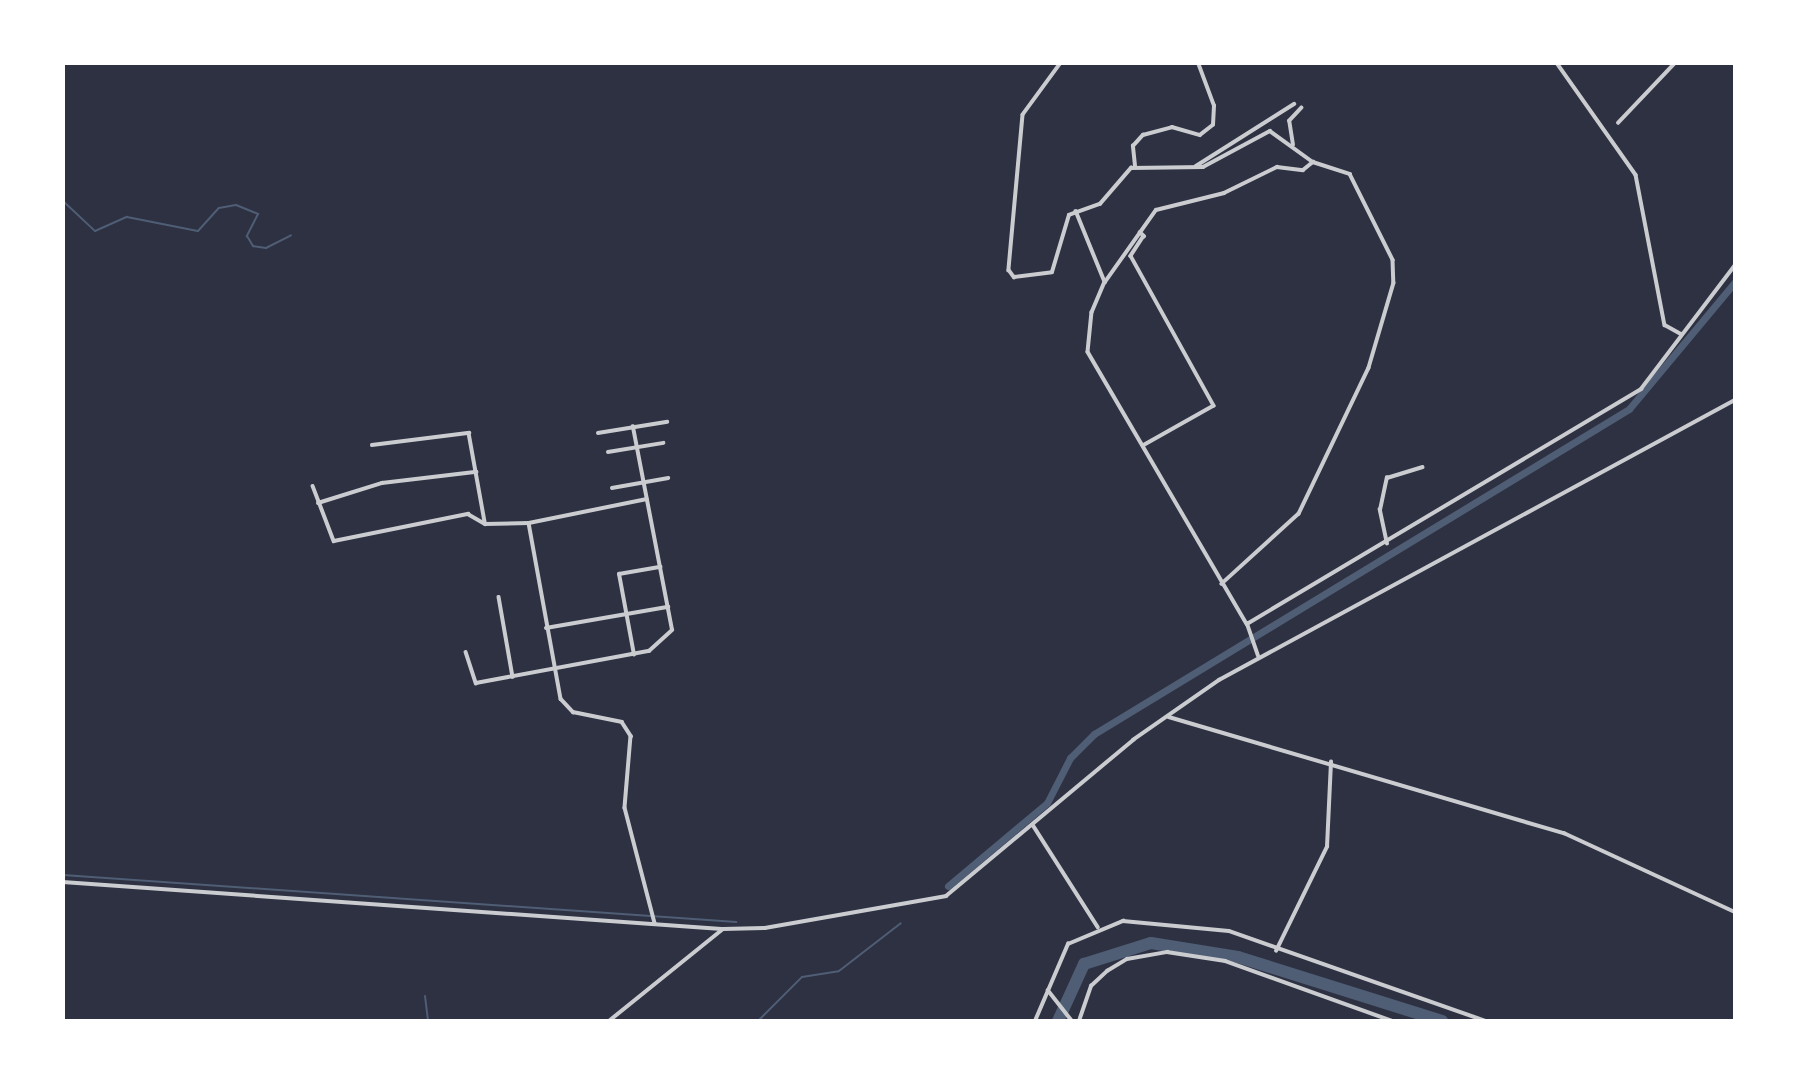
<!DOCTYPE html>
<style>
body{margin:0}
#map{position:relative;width:1798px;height:1084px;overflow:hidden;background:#2d3142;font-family:Inter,sans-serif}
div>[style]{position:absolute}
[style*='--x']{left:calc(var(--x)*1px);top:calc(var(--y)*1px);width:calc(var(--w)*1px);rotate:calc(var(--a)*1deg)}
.stream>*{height:2px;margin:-1px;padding:0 1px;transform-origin:1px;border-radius:1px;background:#4f5d75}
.canal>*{height:7px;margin:-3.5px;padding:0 3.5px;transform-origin:3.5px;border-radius:3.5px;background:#4f5d75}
.river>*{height:12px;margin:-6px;padding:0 6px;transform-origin:6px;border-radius:6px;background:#4f5d75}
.minor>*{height:3.5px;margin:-1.75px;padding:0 1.75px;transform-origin:1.75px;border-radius:1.75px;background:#caccd0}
.tertiary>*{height:3.5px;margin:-1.75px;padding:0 1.75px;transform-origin:1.75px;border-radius:1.75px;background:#caccd0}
span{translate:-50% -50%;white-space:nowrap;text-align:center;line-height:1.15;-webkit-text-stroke:6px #fff;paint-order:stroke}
.frame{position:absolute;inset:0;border:65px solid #fff;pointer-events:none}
</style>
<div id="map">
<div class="stream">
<i style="--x:63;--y:201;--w:44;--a:43.2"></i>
<i style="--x:95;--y:231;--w:35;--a:-24"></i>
<i style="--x:127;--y:217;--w:72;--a:11.2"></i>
<i style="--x:198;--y:231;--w:31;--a:-48"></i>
<i style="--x:219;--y:208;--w:17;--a:-10"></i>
<i style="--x:236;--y:205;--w:24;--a:22"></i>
<i style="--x:258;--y:214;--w:25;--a:117"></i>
<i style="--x:247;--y:236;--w:12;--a:59"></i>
<i style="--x:253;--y:246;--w:13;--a:9"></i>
<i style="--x:266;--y:248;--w:28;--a:-27"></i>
<i style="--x:63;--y:875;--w:675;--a:3.99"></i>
<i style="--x:425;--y:996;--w:25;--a:83"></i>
<i style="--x:758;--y:1021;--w:62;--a:-45"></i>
<i style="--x:802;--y:977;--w:37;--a:-9"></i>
<i style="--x:839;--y:971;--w:78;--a:-37.7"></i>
</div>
<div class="canal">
<i style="--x:948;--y:886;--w:129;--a:-40"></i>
<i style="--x:1047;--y:803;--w:51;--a:-62.9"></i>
<i style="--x:1070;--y:758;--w:34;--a:-45"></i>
<i style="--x:1094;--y:734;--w:626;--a:-31.28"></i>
<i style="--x:1629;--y:409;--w:165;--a:-50.2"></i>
</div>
<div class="river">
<i style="--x:1058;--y:1021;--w:63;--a:-65.5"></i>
<i style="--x:1084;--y:964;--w:70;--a:-17.4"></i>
<i style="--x:1151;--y:943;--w:88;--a:9.1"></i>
<i style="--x:1238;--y:957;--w:214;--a:17.4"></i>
</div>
<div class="minor">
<i style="--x:1061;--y:63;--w:64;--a:126.2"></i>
<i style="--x:1023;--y:115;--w:156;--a:95.2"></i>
<i style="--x:1009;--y:270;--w:9;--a:54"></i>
<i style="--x:1014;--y:277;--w:38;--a:-7"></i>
<i style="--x:1052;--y:272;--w:59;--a:-73.4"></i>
<i style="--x:1069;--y:215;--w:33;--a:-20"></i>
<i style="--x:1100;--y:204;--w:48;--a:-49.3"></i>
<i style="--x:1131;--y:168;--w:72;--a:-0.8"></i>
<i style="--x:1203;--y:167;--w:76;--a:-28.2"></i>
<i style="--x:1270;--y:131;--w:53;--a:35.8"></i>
<i style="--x:1313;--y:162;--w:39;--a:18"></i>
<i style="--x:1350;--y:174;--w:96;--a:63.4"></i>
<i style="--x:1393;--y:260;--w:23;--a:88"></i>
<i style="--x:1394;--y:283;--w:89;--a:106.4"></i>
<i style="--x:1369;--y:368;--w:162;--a:115.6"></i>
<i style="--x:1299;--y:514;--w:104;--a:137.7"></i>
<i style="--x:1557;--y:63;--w:137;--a:54.8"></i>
<i style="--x:1636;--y:175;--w:153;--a:79.1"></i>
<i style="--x:1665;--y:325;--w:18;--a:29"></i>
<i style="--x:1618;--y:123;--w:83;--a:-46.5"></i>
<i style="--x:1293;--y:145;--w:24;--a:-99"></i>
<i style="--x:1289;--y:121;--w:18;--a:-47"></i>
<i style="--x:1135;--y:166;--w:20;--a:-96"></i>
<i style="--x:1133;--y:146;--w:15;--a:-48"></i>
<i style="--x:1143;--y:135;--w:30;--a:-15"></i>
<i style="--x:1172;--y:127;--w:29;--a:16"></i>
<i style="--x:1200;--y:135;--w:16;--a:-38"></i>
<i style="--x:1213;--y:125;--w:19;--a:-87"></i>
<i style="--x:1214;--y:106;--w:46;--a:-110.4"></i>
<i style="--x:1196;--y:166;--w:116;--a:-32.3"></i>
<i style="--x:1076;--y:211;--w:77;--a:67.8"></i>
<i style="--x:1105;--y:282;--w:33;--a:113"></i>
<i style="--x:1092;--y:312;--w:40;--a:95.7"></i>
<i style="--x:1088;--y:352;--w:315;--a:59.7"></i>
<i style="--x:1140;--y:232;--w:6;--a:45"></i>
<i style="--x:1144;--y:236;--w:24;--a:123"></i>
<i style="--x:1131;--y:256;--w:171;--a:61"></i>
<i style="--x:1214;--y:406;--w:81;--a:150.6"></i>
<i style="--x:1105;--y:282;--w:88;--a:-54.7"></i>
<i style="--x:1156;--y:210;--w:70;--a:-14"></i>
<i style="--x:1224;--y:193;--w:59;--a:-26.1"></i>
<i style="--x:1277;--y:167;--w:26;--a:7"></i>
<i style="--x:1303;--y:170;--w:13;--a:-39"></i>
<i style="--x:598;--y:433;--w:70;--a:-9.1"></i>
<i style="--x:372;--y:445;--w:98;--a:-7.1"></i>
<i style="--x:469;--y:433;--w:90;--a:79.8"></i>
<i style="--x:608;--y:452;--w:56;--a:-9.3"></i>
<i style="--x:313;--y:486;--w:59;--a:69.1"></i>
<i style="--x:334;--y:541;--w:137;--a:-11.4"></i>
<i style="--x:468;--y:514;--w:20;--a:30"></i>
<i style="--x:612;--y:488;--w:57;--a:-10.1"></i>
<i style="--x:318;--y:503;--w:67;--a:-17.4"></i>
<i style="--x:382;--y:483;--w:95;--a:-6.7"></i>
<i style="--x:529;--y:523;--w:179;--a:79.7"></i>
<i style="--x:561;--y:699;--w:18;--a:47"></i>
<i style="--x:573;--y:712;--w:50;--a:11.5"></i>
<i style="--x:622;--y:722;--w:17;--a:57"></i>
<i style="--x:631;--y:736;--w:72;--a:94.8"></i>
<i style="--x:625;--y:808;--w:119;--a:75.4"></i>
<i style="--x:485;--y:524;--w:44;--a:-1.3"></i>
<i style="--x:529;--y:523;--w:120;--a:-11.5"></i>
<i style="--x:1387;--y:544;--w:35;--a:-102"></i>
<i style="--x:1380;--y:510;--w:33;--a:-78"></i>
<i style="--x:1387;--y:478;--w:37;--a:-17"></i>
<i style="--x:499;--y:597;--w:81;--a:80.1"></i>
<i style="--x:546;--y:628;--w:124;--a:-9.8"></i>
<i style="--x:466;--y:652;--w:33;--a:72"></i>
<i style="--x:476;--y:683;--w:176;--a:-10.5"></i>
<i style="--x:649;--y:651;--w:31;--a:-42"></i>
<i style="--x:672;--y:630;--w:207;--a:-100.9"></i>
<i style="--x:634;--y:655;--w:82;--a:-100.5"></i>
<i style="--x:619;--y:574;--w:42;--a:-9.7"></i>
<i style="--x:1258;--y:656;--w:34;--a:-109"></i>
<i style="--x:1247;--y:624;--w:459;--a:-30.8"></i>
<i style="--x:1641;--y:389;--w:156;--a:-52.8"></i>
<i style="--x:1033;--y:825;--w:121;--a:57.5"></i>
<i style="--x:1276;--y:951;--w:116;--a:-63.9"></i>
<i style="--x:1327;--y:847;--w:85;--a:-87.3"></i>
<i style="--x:1048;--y:990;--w:39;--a:52"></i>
<i style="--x:1035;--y:1021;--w:84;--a:-66.8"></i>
<i style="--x:1068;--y:944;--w:60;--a:-22.7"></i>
<i style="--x:1123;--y:921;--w:106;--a:5.4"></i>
<i style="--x:1229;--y:931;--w:272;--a:19.3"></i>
<i style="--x:1079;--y:1021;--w:37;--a:-71"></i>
<i style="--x:1091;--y:986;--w:22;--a:-43"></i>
<i style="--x:1107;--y:971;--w:23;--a:-31"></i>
<i style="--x:1127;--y:959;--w:41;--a:-9.9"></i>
<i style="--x:1167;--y:952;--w:59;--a:8.8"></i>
<i style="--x:1225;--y:961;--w:178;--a:19.7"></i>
</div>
<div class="tertiary">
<i style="--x:1169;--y:717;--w:412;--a:16.4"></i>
<i style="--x:1564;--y:833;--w:188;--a:24.8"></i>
<i style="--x:63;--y:882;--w:660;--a:4.09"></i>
<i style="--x:609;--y:1021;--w:146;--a:-38.9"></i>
<i style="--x:723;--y:929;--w:42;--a:-1.4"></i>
<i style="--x:765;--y:928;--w:184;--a:-10"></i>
<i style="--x:946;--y:896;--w:244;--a:-39.8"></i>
<i style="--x:1133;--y:740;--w:105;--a:-34.9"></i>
<i style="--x:1219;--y:680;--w:587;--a:-28.49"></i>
</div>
<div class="frame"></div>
</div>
